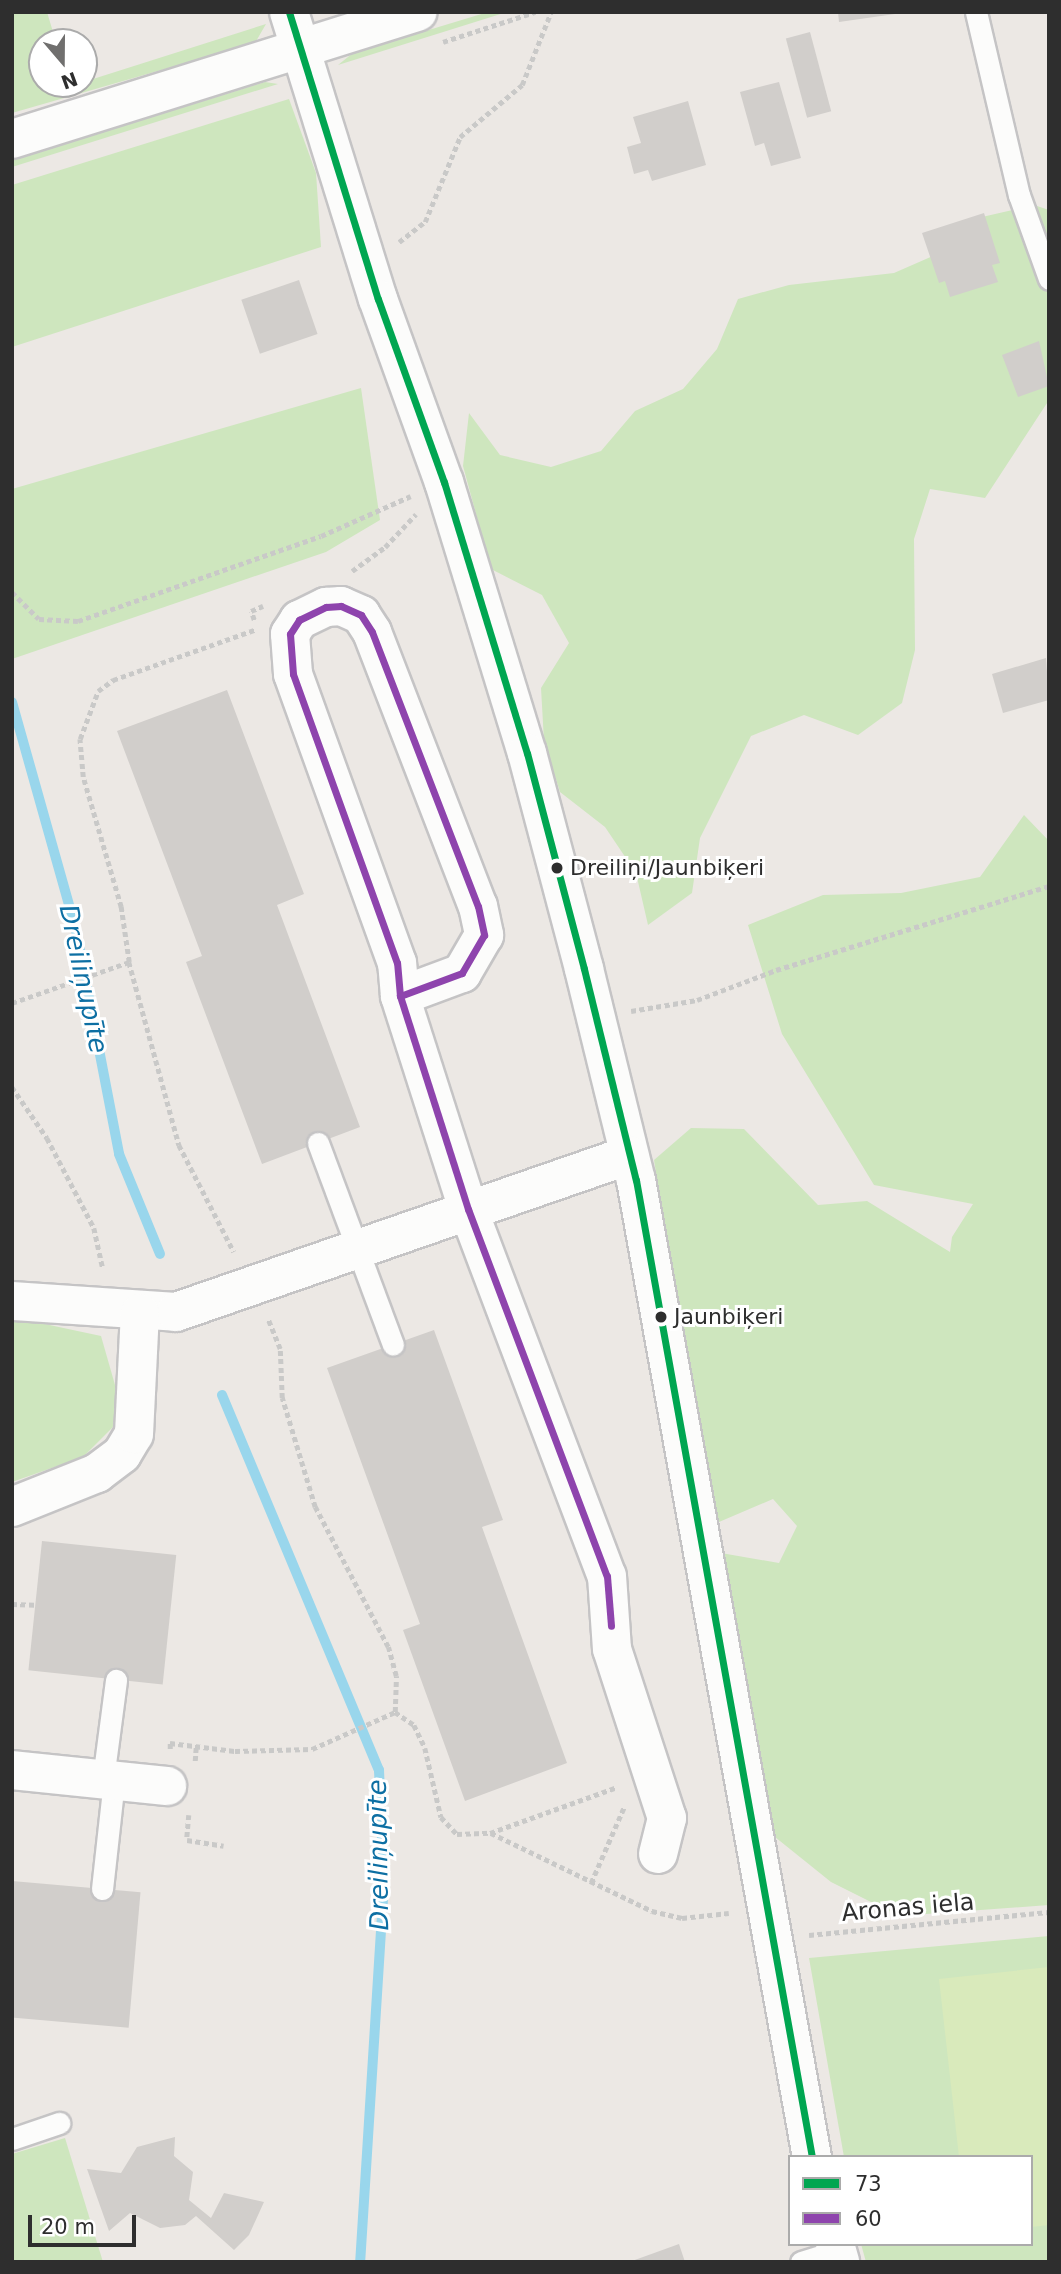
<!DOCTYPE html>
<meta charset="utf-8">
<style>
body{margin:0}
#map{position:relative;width:1061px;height:2274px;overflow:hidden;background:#ece8e4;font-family:"DejaVu Sans",sans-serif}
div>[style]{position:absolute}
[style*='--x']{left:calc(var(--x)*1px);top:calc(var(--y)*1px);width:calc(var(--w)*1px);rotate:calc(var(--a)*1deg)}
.green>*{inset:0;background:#cee6be}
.pitch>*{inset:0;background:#d9eabb}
.stream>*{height:10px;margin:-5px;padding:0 5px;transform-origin:5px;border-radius:5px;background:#99d6ec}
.building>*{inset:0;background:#d1cecb;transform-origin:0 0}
.path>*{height:4.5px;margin-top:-2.25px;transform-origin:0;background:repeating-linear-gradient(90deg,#c9c9c8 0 5px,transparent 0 8.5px)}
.roads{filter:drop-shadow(2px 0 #c5c4c5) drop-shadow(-2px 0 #c5c4c5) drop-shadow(0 2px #c5c4c5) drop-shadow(0 -2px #c5c4c5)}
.service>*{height:21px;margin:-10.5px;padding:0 10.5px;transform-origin:10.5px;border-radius:10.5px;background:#fcfcfb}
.minor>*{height:38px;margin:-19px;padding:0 19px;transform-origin:19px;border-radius:19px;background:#fcfcfb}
.bus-1>*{height:7px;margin:-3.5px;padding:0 3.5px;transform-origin:3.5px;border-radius:3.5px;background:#00a651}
.bus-2>*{height:7px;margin:-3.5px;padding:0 3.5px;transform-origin:3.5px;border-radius:3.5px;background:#8e44ad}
.dots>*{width:19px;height:19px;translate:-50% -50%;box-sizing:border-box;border:4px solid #fff;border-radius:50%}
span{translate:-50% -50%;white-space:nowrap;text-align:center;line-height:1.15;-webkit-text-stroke:6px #fff;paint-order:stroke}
.bus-label{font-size:22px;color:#2e2e2e}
.left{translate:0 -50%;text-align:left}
.street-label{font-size:24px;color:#2e2e2e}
.water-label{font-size:26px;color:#0d6fa3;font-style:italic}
.frame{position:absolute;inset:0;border:14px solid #2e2e2e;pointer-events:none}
.legend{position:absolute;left:788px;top:2155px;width:245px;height:91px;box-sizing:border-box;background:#fff;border:2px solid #ababab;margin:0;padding:9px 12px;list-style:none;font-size:21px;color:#2e2e2e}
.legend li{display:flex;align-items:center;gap:14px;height:35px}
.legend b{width:35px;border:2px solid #ababab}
.north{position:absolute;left:28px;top:28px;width:70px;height:70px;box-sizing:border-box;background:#fff;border:2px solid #ababab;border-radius:50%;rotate:160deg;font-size:19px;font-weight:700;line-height:28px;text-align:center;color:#2e2e2e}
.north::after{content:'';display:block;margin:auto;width:24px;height:32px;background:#706f6e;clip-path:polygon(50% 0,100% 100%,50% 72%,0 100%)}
.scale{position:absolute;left:28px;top:2215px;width:108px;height:32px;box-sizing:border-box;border:4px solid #2e2e2e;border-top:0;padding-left:9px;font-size:21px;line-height:24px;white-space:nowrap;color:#2e2e2e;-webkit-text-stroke:5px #fff;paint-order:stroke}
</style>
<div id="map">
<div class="green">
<i style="clip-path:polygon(12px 12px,47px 12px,56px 42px,42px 42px,42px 84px,71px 86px,266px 24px,255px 43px,12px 113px)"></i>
<i style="clip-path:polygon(488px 12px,507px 12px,338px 65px,353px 53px)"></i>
<i style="clip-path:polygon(265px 82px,278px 84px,12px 167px,12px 160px)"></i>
<i style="clip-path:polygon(289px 99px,316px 173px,321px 247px,12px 347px,12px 185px)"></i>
<i style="clip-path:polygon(1034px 205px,1049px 210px,1049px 400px,985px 498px,930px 489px,914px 539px,915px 650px,902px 703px,858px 735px,804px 715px,751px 736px,700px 838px,692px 893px,648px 925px,636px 873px,605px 827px,560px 792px,544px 741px,541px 688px,569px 643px,542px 595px,491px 569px,463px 466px,469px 413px,500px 455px,551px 467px,601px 451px,635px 411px,683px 389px,717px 349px,738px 299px,789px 285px,894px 273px,942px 252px,982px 217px)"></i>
<i style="clip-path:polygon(361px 388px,380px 520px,326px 552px,12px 659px,12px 489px)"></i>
<i style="clip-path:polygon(1024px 815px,1049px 841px,1049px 1905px,899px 1916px,831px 1882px,775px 1837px,743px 1766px,721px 1553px,779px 1563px,797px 1526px,773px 1499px,712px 1525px,654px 1160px,691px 1128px,744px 1129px,818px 1205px,867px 1201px,950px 1252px,952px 1237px,973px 1204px,874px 1185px,782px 1034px,748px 925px,823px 895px,901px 893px,980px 877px)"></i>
<i style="clip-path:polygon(12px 1317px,101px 1336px,115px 1385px,117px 1423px,83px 1457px,12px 1482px)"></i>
<i style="clip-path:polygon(1049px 1936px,1049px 2262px,866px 2262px,861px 2244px,1031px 2244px,1031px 2157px,844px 2157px,809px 1958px)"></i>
<i style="clip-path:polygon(65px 2138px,103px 2262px,12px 2262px,12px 2154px)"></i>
</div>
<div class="pitch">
<i style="clip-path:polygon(1049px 1967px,1049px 2225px,1031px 2227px,1031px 2157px,959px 2157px,939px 1979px)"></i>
</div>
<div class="stream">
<i style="--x:12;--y:702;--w:237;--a:74.3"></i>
<i style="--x:76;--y:930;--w:228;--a:79.1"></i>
<i style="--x:119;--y:1154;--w:108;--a:67.7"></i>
<i style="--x:222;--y:1395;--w:407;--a:67.3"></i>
<i style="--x:379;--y:1770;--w:113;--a:87.5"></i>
<i style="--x:384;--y:1883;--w:380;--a:93.6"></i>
</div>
<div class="building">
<i style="clip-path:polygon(838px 12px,895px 12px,895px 14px,839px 22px)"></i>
<i style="left:810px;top:32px;width:82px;height:25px;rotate:75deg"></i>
<i style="clip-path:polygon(779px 82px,801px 158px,771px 166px,764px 143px,755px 146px,740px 92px)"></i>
<i style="clip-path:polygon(688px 101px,706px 165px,652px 181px,648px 170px,634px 174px,627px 147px,641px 143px,633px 117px)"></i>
<i style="clip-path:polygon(984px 213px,1000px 263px,992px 265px,998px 282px,950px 297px,945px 281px,939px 283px,922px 233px)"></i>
<i style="left:299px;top:280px;width:57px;height:61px;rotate:71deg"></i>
<i style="clip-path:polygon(1039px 341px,1049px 386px,1018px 397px,1002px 355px)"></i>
<i style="clip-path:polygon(1046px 658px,1049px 700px,1003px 713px,992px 674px)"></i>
<i style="clip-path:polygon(227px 690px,304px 894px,277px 905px,360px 1127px,262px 1164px,186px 962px,202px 956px,117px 731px)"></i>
<i style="clip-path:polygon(434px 1330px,503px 1520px,482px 1527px,567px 1763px,465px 1801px,403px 1630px,420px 1624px,327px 1368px)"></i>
<i style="left:42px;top:1541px;width:135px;height:130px;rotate:6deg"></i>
<i style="left:12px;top:1881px;width:129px;height:136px;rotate:5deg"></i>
<i style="clip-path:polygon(175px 2137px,174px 2156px,193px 2172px,189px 2200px,211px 2218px,224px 2193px,264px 2202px,249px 2235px,234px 2250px,196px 2216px,185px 2225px,160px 2228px,130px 2213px,109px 2231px,87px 2169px,121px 2173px,137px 2147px)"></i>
<i style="clip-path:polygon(679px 2244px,685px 2262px,632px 2262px,632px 2261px)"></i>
</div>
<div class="path">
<i style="--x:443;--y:42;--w:97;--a:-18.1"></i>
<i style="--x:399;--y:242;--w:33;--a:-38"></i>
<i style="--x:425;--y:222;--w:92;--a:-67.6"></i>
<i style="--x:460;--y:137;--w:81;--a:-40"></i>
<i style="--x:522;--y:85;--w:79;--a:-68.3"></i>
<i style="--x:352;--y:571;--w:41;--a:-36"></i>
<i style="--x:385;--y:547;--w:45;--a:-46.8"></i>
<i style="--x:12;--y:592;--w:38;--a:45"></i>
<i style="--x:39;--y:619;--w:39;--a:3"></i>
<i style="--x:78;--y:621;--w:257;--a:-19.3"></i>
<i style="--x:321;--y:536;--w:98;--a:-24"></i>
<i style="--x:254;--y:620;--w:9;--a:-108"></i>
<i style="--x:251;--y:611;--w:13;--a:-23"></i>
<i style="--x:129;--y:962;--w:190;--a:74.7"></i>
<i style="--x:179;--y:1145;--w:120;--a:62.8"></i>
<i style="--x:12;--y:1003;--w:124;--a:-19.3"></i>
<i style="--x:129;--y:962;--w:56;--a:-98.3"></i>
<i style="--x:121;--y:907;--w:135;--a:-106.3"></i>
<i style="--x:83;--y:777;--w:38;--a:-95"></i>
<i style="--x:80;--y:739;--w:51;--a:-69.4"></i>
<i style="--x:98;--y:691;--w:19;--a:-36"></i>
<i style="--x:113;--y:680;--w:150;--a:-19.5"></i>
<i style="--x:631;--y:1011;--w:67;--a:-9.5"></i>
<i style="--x:697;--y:1000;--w:85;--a:-20.8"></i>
<i style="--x:776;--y:970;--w:286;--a:-17.1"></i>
<i style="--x:12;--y:1087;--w:62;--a:55.5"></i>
<i style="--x:47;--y:1138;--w:102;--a:62.4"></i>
<i style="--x:94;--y:1228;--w:42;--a:77.6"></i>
<i style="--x:12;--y:1604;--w:23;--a:2"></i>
<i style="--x:395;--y:1712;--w:23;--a:34"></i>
<i style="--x:414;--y:1725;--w:25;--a:64"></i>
<i style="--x:425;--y:1748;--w:71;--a:76.9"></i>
<i style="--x:441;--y:1817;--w:23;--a:47"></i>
<i style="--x:457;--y:1834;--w:33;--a:-2"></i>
<i style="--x:490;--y:1833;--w:135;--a:-19.9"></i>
<i style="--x:170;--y:1749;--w:6;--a:-90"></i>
<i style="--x:170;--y:1743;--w:65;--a:7"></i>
<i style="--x:235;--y:1751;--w:77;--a:-1.5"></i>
<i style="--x:312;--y:1749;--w:91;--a:-24"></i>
<i style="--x:395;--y:1712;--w:36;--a:-88"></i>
<i style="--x:396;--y:1676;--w:30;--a:-105"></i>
<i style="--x:388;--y:1647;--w:158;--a:-117.5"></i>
<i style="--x:315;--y:1507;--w:114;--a:-106.8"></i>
<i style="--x:282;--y:1398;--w:49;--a:-92.3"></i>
<i style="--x:280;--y:1349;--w:32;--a:-112"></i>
<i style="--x:195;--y:1761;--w:16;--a:-86"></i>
<i style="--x:189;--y:1815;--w:25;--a:95"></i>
<i style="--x:187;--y:1840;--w:37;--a:9"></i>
<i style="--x:491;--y:1833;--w:179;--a:25.8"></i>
<i style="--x:652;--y:1911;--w:31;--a:13"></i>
<i style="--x:682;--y:1918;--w:47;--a:-6.1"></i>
<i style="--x:591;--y:1883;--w:83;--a:-66.5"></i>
<i style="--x:809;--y:1935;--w:241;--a:-5.5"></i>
</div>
<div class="roads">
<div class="service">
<i style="--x:976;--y:12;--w:188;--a:76.8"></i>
<i style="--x:1019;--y:195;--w:89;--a:70.3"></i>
<i style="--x:318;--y:1143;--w:215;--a:69.6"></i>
<i style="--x:103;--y:1779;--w:100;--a:-82.5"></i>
<i style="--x:102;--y:1889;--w:109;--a:-83.7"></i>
<i style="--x:12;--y:2139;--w:50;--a:-18.8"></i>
<i style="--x:801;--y:2262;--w:38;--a:-17"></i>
</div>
<div class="minor">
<i style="--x:289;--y:12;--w:300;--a:72.8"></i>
<i style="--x:378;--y:299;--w:195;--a:70.2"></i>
<i style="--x:444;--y:482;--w:283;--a:73"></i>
<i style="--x:527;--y:753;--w:223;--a:75.2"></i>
<i style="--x:584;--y:969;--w:217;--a:76.2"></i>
<i style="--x:636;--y:1180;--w:993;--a:79.79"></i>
<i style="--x:12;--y:139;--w:425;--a:-17.4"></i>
<i style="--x:400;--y:996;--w:33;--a:-95"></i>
<i style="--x:397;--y:963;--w:307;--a:-109.8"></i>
<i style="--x:293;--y:674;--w:40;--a:-94.3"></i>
<i style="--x:290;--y:634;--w:17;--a:-57"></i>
<i style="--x:299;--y:620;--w:30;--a:-26"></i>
<i style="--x:326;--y:607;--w:15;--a:-4"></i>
<i style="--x:341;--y:606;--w:22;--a:24"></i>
<i style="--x:361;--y:615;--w:20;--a:57"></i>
<i style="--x:372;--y:632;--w:294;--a:68.9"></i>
<i style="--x:478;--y:906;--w:30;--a:78"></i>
<i style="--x:484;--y:935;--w:44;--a:120.1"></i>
<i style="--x:462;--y:973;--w:66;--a:159.6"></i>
<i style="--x:400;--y:996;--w:224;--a:72.3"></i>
<i style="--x:468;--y:1209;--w:392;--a:69.3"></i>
<i style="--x:607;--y:1576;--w:73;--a:86.1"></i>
<i style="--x:612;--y:1649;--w:178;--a:72"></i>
<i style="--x:667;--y:1818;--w:37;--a:104"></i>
<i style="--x:12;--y:1301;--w:164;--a:3.8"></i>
<i style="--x:176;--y:1312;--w:479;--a:-19.1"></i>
<i style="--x:12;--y:1507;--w:92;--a:-21.8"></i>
<i style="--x:97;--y:1473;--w:31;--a:-37"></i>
<i style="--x:122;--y:1454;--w:23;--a:-59"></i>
<i style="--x:134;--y:1434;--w:121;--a:-87.2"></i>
<i style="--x:12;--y:1770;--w:156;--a:5.9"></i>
<i style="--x:835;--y:2244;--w:19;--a:74"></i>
</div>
</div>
<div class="bus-1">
<i style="--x:289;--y:12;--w:300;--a:72.8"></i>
<i style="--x:378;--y:299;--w:195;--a:70.2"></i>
<i style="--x:444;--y:482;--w:283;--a:73"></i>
<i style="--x:527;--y:753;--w:223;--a:75.2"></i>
<i style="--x:584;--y:969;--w:217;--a:76.2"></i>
<i style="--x:636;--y:1180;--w:993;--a:79.79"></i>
</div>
<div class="bus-2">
<i style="--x:400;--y:996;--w:33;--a:-95"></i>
<i style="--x:397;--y:963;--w:307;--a:-109.8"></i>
<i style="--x:293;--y:674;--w:40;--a:-94.3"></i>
<i style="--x:290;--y:634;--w:17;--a:-57"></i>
<i style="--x:299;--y:620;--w:30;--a:-26"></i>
<i style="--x:326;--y:607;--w:15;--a:-4"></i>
<i style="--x:341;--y:606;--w:22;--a:24"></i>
<i style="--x:361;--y:615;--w:20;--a:57"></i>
<i style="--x:372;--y:632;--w:294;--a:68.9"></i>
<i style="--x:478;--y:906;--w:30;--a:78"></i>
<i style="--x:484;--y:935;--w:44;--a:120.1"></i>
<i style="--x:462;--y:973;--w:66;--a:159.6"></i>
<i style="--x:400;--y:996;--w:224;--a:72.3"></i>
<i style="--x:468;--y:1209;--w:392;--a:69.3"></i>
<i style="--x:607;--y:1576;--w:50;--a:85.4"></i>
</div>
<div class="dots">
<i style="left:557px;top:868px;background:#2e2e2e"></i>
<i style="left:661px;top:1317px;background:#2e2e2e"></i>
</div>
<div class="bus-label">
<span class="left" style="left:570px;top:868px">Dreiliņi/Jaunbiķeri</span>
<span class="left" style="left:674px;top:1317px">Jaunbiķeri</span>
</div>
<div class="street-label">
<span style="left:908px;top:1908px;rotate:-5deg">Aronas iela</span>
</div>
<div class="water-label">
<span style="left:83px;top:979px;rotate:78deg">Dreiliņupīte</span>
<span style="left:379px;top:1855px;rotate:-91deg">Dreiliņupīte</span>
</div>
<div class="frame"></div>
<ul class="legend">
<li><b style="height:9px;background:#00a651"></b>73</li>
<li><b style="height:9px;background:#8e44ad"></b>60</li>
</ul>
<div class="north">N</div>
<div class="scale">20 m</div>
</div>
